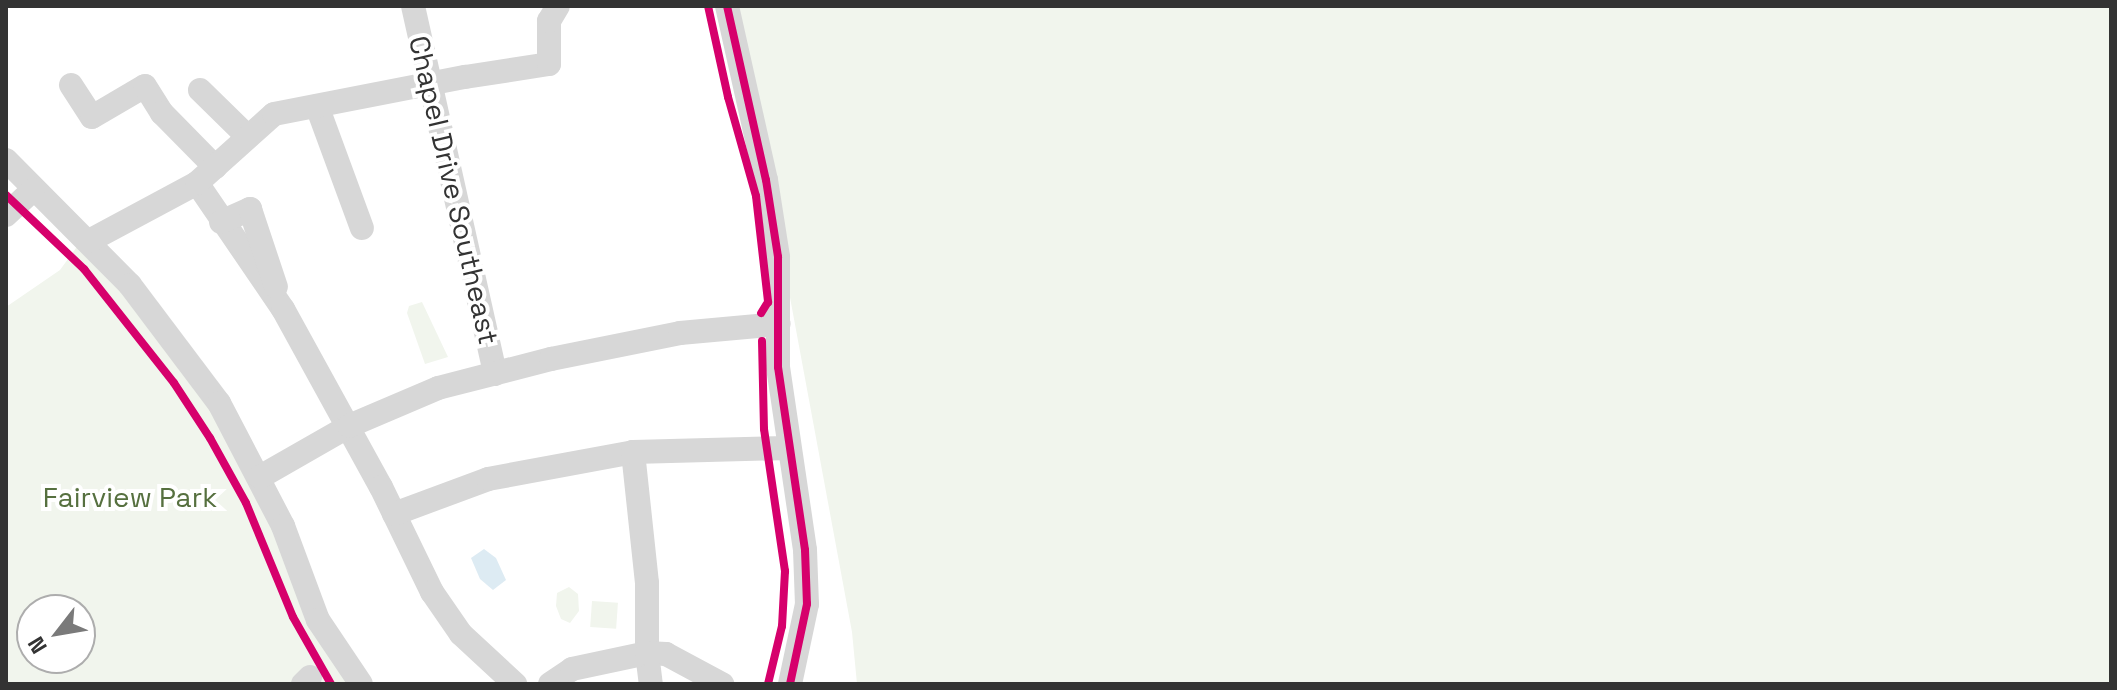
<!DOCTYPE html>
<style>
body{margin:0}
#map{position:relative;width:2117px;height:690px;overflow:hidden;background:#fff;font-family:"Space Grotesk",sans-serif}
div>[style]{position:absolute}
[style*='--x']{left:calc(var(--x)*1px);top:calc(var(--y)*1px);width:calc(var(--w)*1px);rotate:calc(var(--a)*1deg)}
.green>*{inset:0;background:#f1f5ed;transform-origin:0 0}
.water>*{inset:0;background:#ddebf3}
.minor>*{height:24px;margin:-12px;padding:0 12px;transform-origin:12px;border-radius:12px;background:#d7d7d7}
.cycleway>*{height:8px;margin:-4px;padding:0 4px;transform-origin:4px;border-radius:4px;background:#d6006c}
span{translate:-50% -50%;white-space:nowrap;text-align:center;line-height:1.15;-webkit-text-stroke:8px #fff;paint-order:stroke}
.street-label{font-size:28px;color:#333}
.park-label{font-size:28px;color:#56703f}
.frame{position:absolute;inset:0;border:8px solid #333;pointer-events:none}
.north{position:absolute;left:16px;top:594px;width:80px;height:80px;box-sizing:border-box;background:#fff;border:2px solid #adadad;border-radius:50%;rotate:239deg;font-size:22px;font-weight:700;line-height:32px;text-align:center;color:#333}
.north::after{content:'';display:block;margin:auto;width:28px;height:36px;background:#7a7a7a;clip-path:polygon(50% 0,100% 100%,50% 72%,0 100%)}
</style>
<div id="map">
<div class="green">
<i style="clip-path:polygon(736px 6px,2111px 6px,2111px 684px,857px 684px,852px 632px)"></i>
<i style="clip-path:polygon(evenodd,84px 237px,178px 344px,361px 684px,6px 684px,6px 307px,60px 270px,84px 237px,32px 610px,80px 610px,80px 658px,32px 658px,32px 610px)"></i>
<i style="clip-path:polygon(422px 302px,448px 357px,425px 364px,407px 313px,409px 306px)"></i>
<i style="clip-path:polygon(569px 587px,578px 594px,579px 611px,570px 623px,561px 619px,556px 606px,557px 593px)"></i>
<i style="left:592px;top:601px;width:26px;height:26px;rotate:4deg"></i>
</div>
<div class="water">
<i style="clip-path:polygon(484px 549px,496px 558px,506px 580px,493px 590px,480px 579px,471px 558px)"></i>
</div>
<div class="minor">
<i style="--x:413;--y:6;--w:377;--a:77.4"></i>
<i style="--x:727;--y:6;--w:178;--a:77.4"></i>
<i style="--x:766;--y:180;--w:78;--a:81.1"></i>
<i style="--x:778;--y:257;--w:110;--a:90"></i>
<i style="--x:778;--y:367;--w:185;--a:81.6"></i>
<i style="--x:805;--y:550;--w:54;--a:87.9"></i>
<i style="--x:807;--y:604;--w:82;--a:102"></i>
<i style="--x:71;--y:85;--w:38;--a:57"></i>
<i style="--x:92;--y:117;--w:61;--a:-30.3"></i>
<i style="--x:145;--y:86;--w:32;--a:58"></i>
<i style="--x:162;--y:113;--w:76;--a:45.5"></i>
<i style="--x:200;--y:90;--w:67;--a:44.4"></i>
<i style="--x:317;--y:106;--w:130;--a:69.8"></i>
<i style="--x:6;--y:160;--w:176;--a:45.2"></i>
<i style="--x:130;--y:285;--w:148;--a:53"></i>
<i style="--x:219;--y:403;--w:139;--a:62.5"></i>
<i style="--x:283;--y:526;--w:100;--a:69.6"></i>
<i style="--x:318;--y:620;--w:77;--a:56.1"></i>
<i style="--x:197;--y:183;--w:153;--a:55.7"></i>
<i style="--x:283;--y:309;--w:203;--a:61.2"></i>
<i style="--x:381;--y:487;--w:117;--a:64.1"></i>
<i style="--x:432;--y:592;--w:51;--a:55.4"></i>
<i style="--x:461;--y:634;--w:74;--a:42.8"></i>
<i style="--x:6;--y:215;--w:37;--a:-43"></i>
<i style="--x:221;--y:222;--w:32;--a:-24"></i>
<i style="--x:250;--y:209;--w:82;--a:71.6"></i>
<i style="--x:89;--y:241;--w:123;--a:-28.2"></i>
<i style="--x:197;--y:183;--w:103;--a:-41.9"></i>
<i style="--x:274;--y:114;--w:195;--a:-11"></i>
<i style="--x:465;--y:77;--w:85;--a:-8.8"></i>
<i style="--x:549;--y:64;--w:43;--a:-90"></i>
<i style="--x:549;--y:21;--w:17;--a:-59"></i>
<i style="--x:633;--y:452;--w:132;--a:83.9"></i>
<i style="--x:647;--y:583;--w:70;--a:90"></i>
<i style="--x:647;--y:653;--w:31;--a:83"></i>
<i style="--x:260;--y:477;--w:103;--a:-29.8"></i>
<i style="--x:349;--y:426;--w:97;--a:-23.1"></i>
<i style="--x:438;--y:388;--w:117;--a:-14.4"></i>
<i style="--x:551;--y:359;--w:132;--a:-11.4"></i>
<i style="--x:680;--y:333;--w:99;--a:-5.2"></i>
<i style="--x:394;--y:514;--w:100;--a:-20.4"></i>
<i style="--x:488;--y:479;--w:147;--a:-10.5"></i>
<i style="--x:633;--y:452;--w:156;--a:-1.5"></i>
<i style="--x:303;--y:684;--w:10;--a:-45"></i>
<i style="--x:550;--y:684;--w:27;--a:-34"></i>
<i style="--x:572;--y:669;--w:77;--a:-12"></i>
<i style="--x:647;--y:653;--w:19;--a:3"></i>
<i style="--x:666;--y:654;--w:64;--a:28.2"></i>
</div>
<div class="cycleway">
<i style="--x:708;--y:6;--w:93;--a:77.6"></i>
<i style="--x:728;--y:97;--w:103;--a:74.2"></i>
<i style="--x:756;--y:196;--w:107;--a:83.5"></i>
<i style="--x:768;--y:302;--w:13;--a:122"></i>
<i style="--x:727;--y:6;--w:178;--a:77.4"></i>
<i style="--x:766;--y:180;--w:78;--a:81.1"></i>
<i style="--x:778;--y:257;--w:110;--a:90"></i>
<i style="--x:778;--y:367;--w:185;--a:81.6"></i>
<i style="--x:805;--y:550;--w:54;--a:87.9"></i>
<i style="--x:807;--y:604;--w:82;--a:102"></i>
<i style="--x:6;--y:195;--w:108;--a:43.5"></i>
<i style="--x:84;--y:269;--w:145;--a:51.7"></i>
<i style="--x:174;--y:383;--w:66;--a:56.8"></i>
<i style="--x:210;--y:438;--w:74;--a:61"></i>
<i style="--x:246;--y:503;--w:123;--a:67.6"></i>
<i style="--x:293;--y:617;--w:77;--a:60.4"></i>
<i style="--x:762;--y:341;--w:88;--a:88.7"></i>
<i style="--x:764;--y:429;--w:144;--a:81.6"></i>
<i style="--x:785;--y:571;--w:55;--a:93.1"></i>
<i style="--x:782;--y:626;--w:60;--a:103.6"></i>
</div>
<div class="street-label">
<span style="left:454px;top:190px;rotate:77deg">Chapel Drive Southeast</span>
</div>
<div class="park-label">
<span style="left:130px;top:497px">Fairview Park</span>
</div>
<div class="frame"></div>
<div class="north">N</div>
</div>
